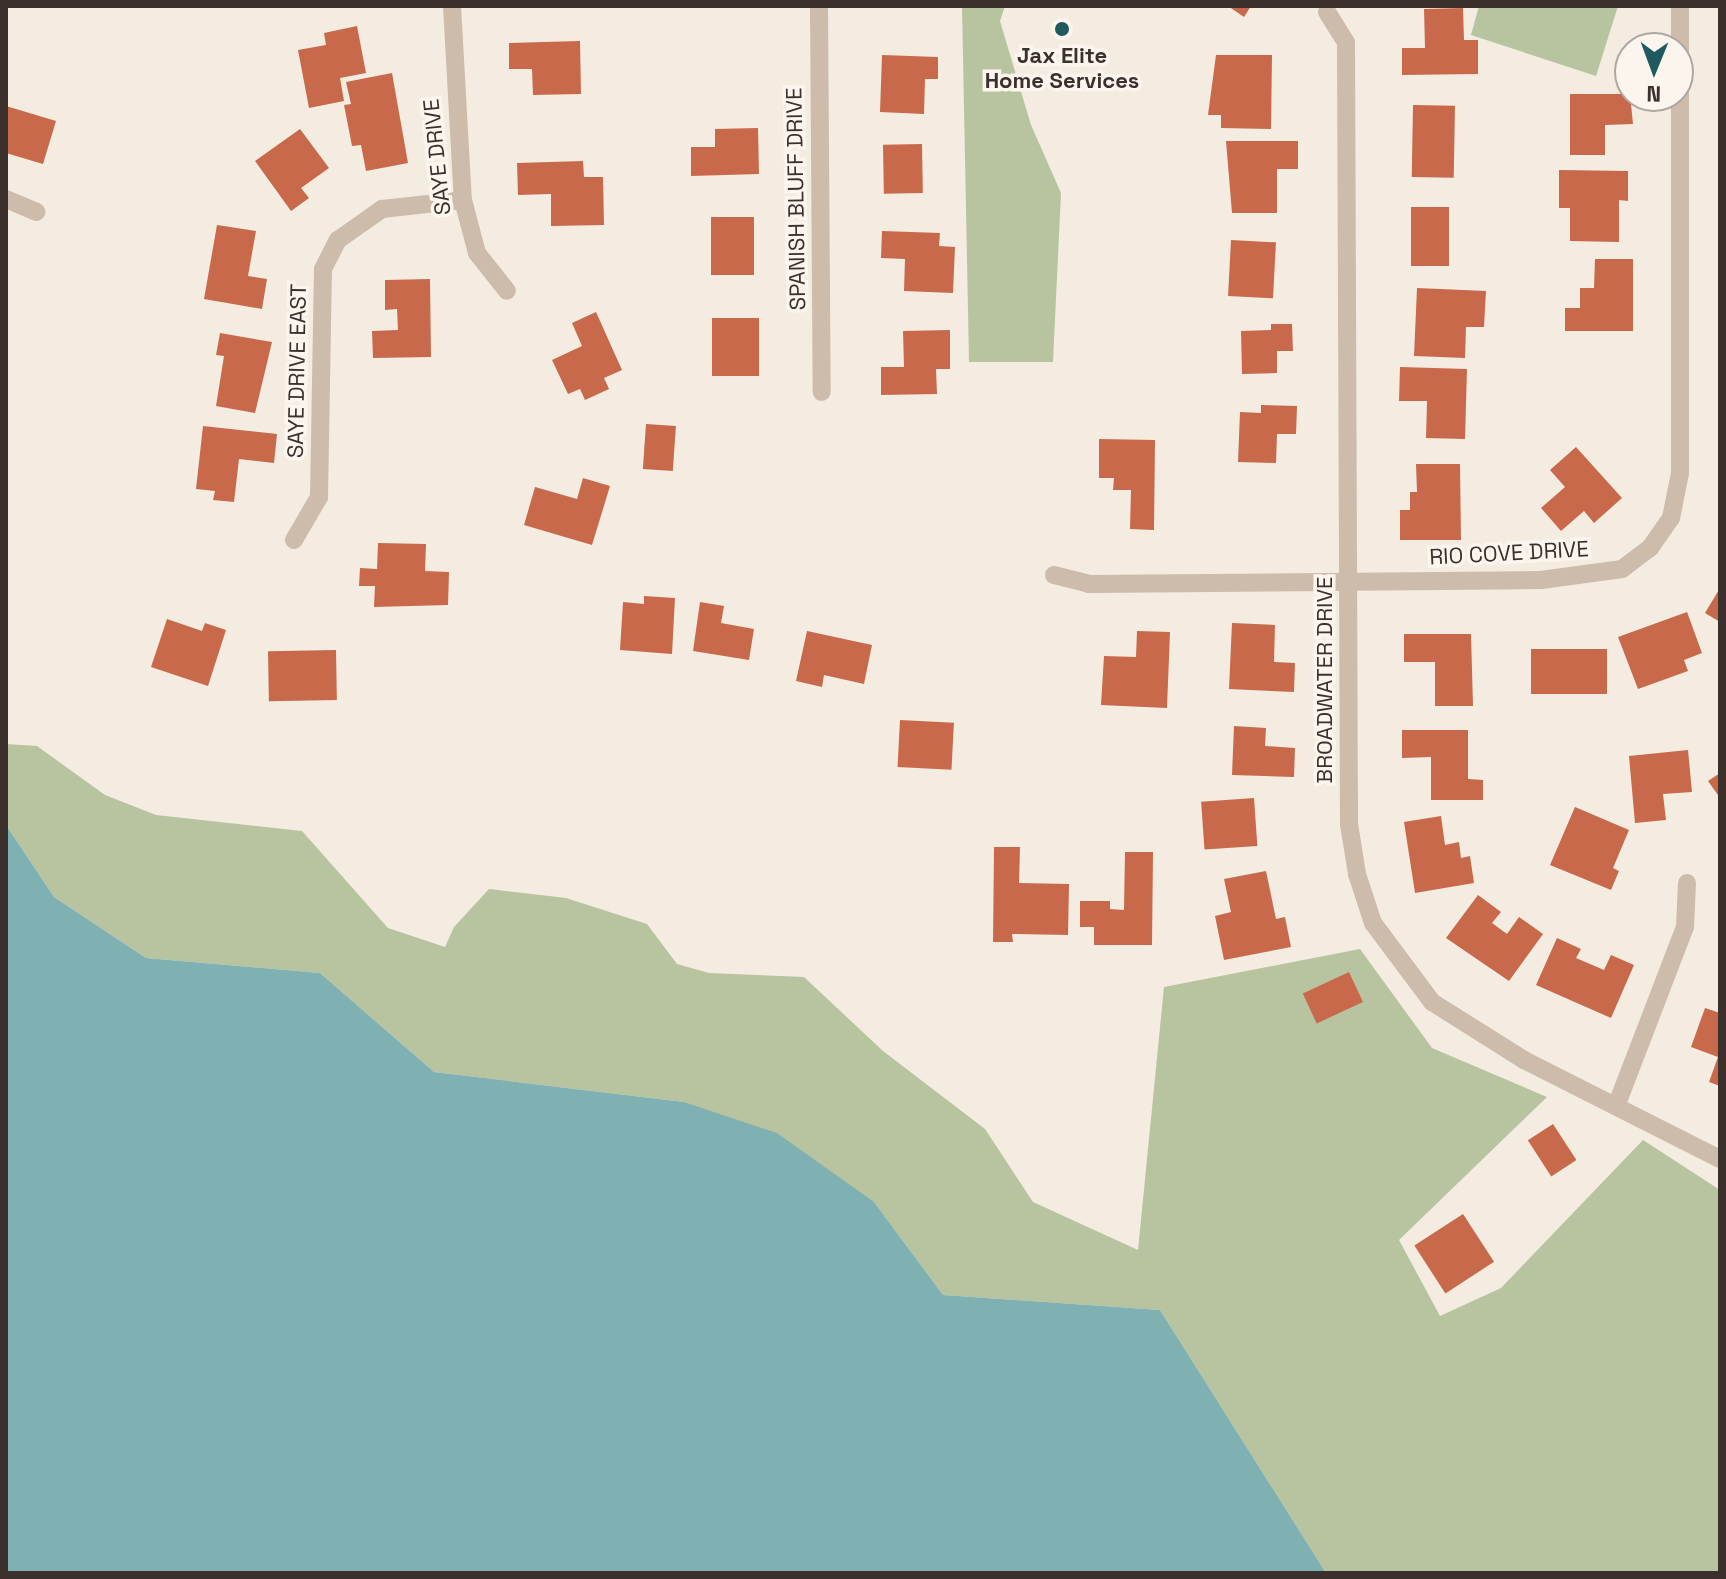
<!DOCTYPE html>
<style>
body{margin:0}
#map{position:relative;width:1726px;height:1579px;overflow:hidden;background:#f4ebe1;font-family:"Space Grotesk",sans-serif}
div>[style]{position:absolute}
[style*='--x']{left:calc(var(--x)*1px);top:calc(var(--y)*1px);width:calc(var(--w)*1px);rotate:calc(var(--a)*1deg)}
.green>*{inset:0;background:#b8c4a0}
.water>*{inset:0;background:#7fb0b2}
.building>*{inset:0;background:#c8694b;transform-origin:0 0}
.street>*{height:18px;margin:-9px;padding:0 9px;transform-origin:9px;border-radius:9px;background:#cdbbac}
.dots>*{width:22px;height:22px;translate:-50% -50%;box-sizing:border-box;border:4px solid #fbf5ee;border-radius:50%}
span{translate:-50% -50%;white-space:nowrap;text-align:center;line-height:1.15;-webkit-text-stroke:7px #fbf5ee;paint-order:stroke}
.poi-label{font-size:22px;color:#3b302b;font-weight:700}
.street-label{font-size:22px;color:#3b302b}
.frame{position:absolute;inset:0;border:8px solid #3b302b;pointer-events:none}
.north{position:absolute;left:1614px;top:32px;width:80px;height:80px;box-sizing:border-box;background:#fbf5ee;border:2px solid #aea6a0;border-radius:50%;rotate:181deg;font-size:22px;font-weight:700;line-height:32px;text-align:center;color:#3b302b}
.north::after{content:'';display:block;margin:auto;width:28px;height:36px;background:#1f5a5e;clip-path:polygon(50% 0,100% 100%,50% 72%,0 100%)}
</style>
<div id="map">
<div class="green">
<i style="clip-path:polygon(962px 6px,1005px 6px,1000px 21px,1031px 125px,1061px 193px,1053px 362px,969px 362px)"></i>
<i style="clip-path:polygon(1479px 6px,1618px 6px,1596px 76px,1471px 35px)"></i>
<i style="clip-path:polygon(6px 744px,37px 746px,105px 795px,156px 815px,302px 831px,388px 928px,445px 947px,454px 927px,489px 889px,566px 898px,647px 924px,677px 964px,709px 973px,804px 977px,883px 1051px,985px 1129px,1033px 1202px,1138px 1250px,1164px 987px,1360px 949px,1432px 1048px,1547px 1097px,1399px 1240px,1440px 1316px,1501px 1288px,1643px 1140px,1720px 1190px,1720px 1573px,1326px 1573px,1160px 1310px,943px 1295px,874px 1202px,684px 1102px,434px 1072px,320px 973px,146px 958px,54px 897px,6px 825px)"></i>
</div>
<div class="water">
<i style="clip-path:polygon(6px 825px,54px 897px,146px 958px,320px 973px,434px 1072px,684px 1102px,777px 1133px,874px 1202px,943px 1295px,1160px 1310px,1326px 1573px,6px 1573px)"></i>
</div>
<div class="building">
<i style="clip-path:polygon(1228px 6px,1251px 6px,1244px 17px)"></i>
<i style="clip-path:polygon(1463px 8px,1464px 40px,1478px 40px,1478px 74px,1402px 75px,1402px 48px,1425px 48px,1424px 9px)"></i>
<i style="clip-path:polygon(357px 26px,366px 73px,340px 78px,344px 101px,309px 108px,298px 50px,326px 45px,324px 33px)"></i>
<i style="clip-path:polygon(580px 41px,581px 94px,533px 95px,532px 69px,509px 69px,509px 43px)"></i>
<i style="clip-path:polygon(882px 55px,938px 57px,938px 79px,925px 79px,924px 114px,880px 112px)"></i>
<i style="clip-path:polygon(1216px 55px,1272px 55px,1271px 129px,1221px 128px,1221px 115px,1208px 115px)"></i>
<i style="clip-path:polygon(392px 73px,408px 163px,366px 171px,361px 145px,352px 146px,344px 105px,351px 104px,346px 82px)"></i>
<i style="clip-path:polygon(1570px 94px,1630px 94px,1633px 124px,1605px 125px,1605px 155px,1570px 155px)"></i>
<i style="left:1413px;top:105px;width:42px;height:72px;rotate:1deg"></i>
<i style="clip-path:polygon(6px 106px,56px 121px,43px 164px,6px 153px)"></i>
<i style="clip-path:polygon(758px 128px,759px 174px,691px 176px,691px 147px,715px 147px,715px 129px)"></i>
<i style="clip-path:polygon(300px 129px,329px 168px,301px 188px,309px 198px,291px 211px,255px 161px)"></i>
<i style="clip-path:polygon(1226px 141px,1298px 141px,1298px 169px,1277px 169px,1277px 213px,1232px 213px)"></i>
<i style="left:922px;top:144px;width:49px;height:39px;rotate:89deg"></i>
<i style="clip-path:polygon(583px 161px,584px 177px,603px 177px,604px 225px,551px 226px,551px 194px,518px 195px,517px 163px)"></i>
<i style="clip-path:polygon(1559px 170px,1628px 171px,1628px 201px,1619px 200px,1619px 242px,1570px 241px,1570px 208px,1559px 208px)"></i>
<i style="left:1411px;top:207px;width:38px;height:59px"></i>
<i style="left:711px;top:217px;width:43px;height:58px"></i>
<i style="clip-path:polygon(217px 225px,256px 231px,248px 276px,267px 279px,262px 309px,204px 299px)"></i>
<i style="clip-path:polygon(882px 231px,940px 233px,939px 246px,955px 247px,953px 293px,904px 291px,905px 259px,881px 258px)"></i>
<i style="left:1231px;top:240px;width:45px;height:56px;rotate:3deg"></i>
<i style="clip-path:polygon(1595px 259px,1633px 259px,1633px 331px,1565px 331px,1565px 308px,1580px 308px,1580px 288px,1594px 288px)"></i>
<i style="clip-path:polygon(430px 279px,431px 357px,373px 358px,372px 331px,398px 330px,397px 309px,385px 310px,385px 280px)"></i>
<i style="clip-path:polygon(1417px 288px,1486px 291px,1484px 327px,1466px 327px,1465px 358px,1414px 356px)"></i>
<i style="clip-path:polygon(596px 312px,622px 370px,604px 378px,609px 389px,585px 400px,580px 389px,568px 394px,552px 360px,582px 346px,572px 323px)"></i>
<i style="left:712px;top:318px;width:47px;height:58px"></i>
<i style="clip-path:polygon(1271px 324px,1292px 324px,1293px 351px,1277px 351px,1277px 373px,1242px 374px,1241px 331px,1271px 330px)"></i>
<i style="clip-path:polygon(950px 330px,950px 369px,936px 369px,937px 394px,881px 395px,881px 367px,904px 367px,903px 331px)"></i>
<i style="clip-path:polygon(220px 333px,272px 342px,255px 413px,216px 406px,224px 356px,216px 355px)"></i>
<i style="clip-path:polygon(1400px 367px,1467px 369px,1465px 439px,1426px 438px,1427px 401px,1399px 401px)"></i>
<i style="clip-path:polygon(1261px 405px,1297px 406px,1296px 434px,1277px 434px,1276px 463px,1238px 462px,1240px 412px,1261px 413px)"></i>
<i style="left:646px;top:424px;width:30px;height:45px;rotate:4deg"></i>
<i style="clip-path:polygon(203px 426px,277px 434px,274px 463px,239px 459px,234px 502px,213px 500px,215px 491px,196px 489px)"></i>
<i style="clip-path:polygon(1099px 439px,1155px 440px,1154px 530px,1130px 529px,1131px 490px,1113px 490px,1114px 478px,1099px 478px)"></i>
<i style="clip-path:polygon(1576px 447px,1622px 498px,1594px 523px,1584px 511px,1561px 531px,1541px 508px,1565px 487px,1550px 470px)"></i>
<i style="clip-path:polygon(1416px 464px,1460px 464px,1461px 540px,1400px 540px,1400px 510px,1410px 510px,1410px 492px,1417px 492px)"></i>
<i style="clip-path:polygon(583px 478px,610px 486px,592px 545px,524px 525px,535px 487px,577px 499px)"></i>
<i style="clip-path:polygon(378px 543px,426px 544px,425px 571px,449px 572px,448px 605px,374px 607px,375px 586px,359px 586px,360px 568px,377px 569px)"></i>
<i style="clip-path:polygon(1720px 588px,1720px 622px,1705px 613px)"></i>
<i style="clip-path:polygon(644px 596px,675px 598px,672px 654px,620px 650px,623px 602px,644px 604px)"></i>
<i style="clip-path:polygon(700px 602px,724px 606px,721px 623px,754px 629px,749px 660px,693px 651px)"></i>
<i style="clip-path:polygon(1687px 612px,1702px 653px,1684px 660px,1688px 671px,1638px 689px,1618px 637px)"></i>
<i style="clip-path:polygon(167px 619px,202px 631px,205px 623px,226px 630px,208px 686px,151px 667px)"></i>
<i style="clip-path:polygon(1232px 623px,1275px 625px,1274px 662px,1295px 663px,1294px 692px,1229px 689px)"></i>
<i style="clip-path:polygon(807px 631px,872px 645px,864px 684px,824px 675px,822px 687px,796px 681px)"></i>
<i style="clip-path:polygon(1137px 631px,1170px 632px,1167px 708px,1101px 705px,1104px 656px,1136px 657px)"></i>
<i style="clip-path:polygon(1404px 634px,1471px 634px,1473px 706px,1435px 706px,1435px 662px,1404px 662px)"></i>
<i style="left:1531px;top:649px;width:76px;height:45px"></i>
<i style="left:336px;top:650px;width:50px;height:68px;rotate:89deg"></i>
<i style="left:900px;top:720px;width:54px;height:47px;rotate:3deg"></i>
<i style="clip-path:polygon(1234px 726px,1266px 728px,1265px 746px,1295px 748px,1294px 777px,1232px 775px)"></i>
<i style="clip-path:polygon(1402px 730px,1468px 730px,1468px 779px,1483px 780px,1483px 800px,1431px 800px,1431px 757px,1402px 758px)"></i>
<i style="clip-path:polygon(1688px 750px,1692px 792px,1663px 794px,1666px 820px,1635px 823px,1629px 756px)"></i>
<i style="clip-path:polygon(1720px 773px,1720px 798px,1708px 781px)"></i>
<i style="left:1254px;top:798px;width:48px;height:53px;rotate:86deg"></i>
<i style="clip-path:polygon(1575px 807px,1629px 830px,1613px 868px,1619px 871px,1611px 890px,1550px 865px)"></i>
<i style="clip-path:polygon(1441px 816px,1445px 845px,1459px 842px,1461px 858px,1470px 856px,1474px 883px,1415px 893px,1404px 822px)"></i>
<i style="clip-path:polygon(994px 847px,1020px 847px,1019px 883px,1069px 884px,1068px 935px,1012px 934px,1013px 942px,993px 942px)"></i>
<i style="clip-path:polygon(1125px 852px,1153px 852px,1152px 945px,1094px 945px,1094px 927px,1080px 927px,1080px 901px,1110px 901px,1110px 909px,1124px 910px)"></i>
<i style="clip-path:polygon(1266px 871px,1276px 919px,1285px 917px,1291px 947px,1224px 960px,1215px 916px,1231px 912px,1224px 879px)"></i>
<i style="clip-path:polygon(1478px 895px,1501px 912px,1492px 923px,1507px 934px,1519px 917px,1543px 934px,1509px 981px,1446px 938px)"></i>
<i style="clip-path:polygon(1557px 938px,1581px 949px,1576px 958px,1604px 970px,1611px 955px,1634px 965px,1611px 1018px,1536px 985px)"></i>
<i style="left:1349px;top:972px;width:33px;height:51px;rotate:65deg"></i>
<i style="clip-path:polygon(1705px 1008px,1720px 1013px,1720px 1086px,1709px 1082px,1718px 1057px,1691px 1047px)"></i>
<i style="left:1553px;top:1124px;width:43px;height:30px;rotate:57deg"></i>
<i style="left:1463px;top:1214px;width:57px;height:58px;rotate:57deg"></i>
</div>
<div class="street">
<i style="--x:452;--y:6;--w:194;--a:86.8"></i>
<i style="--x:463;--y:200;--w:55;--a:75.2"></i>
<i style="--x:477;--y:253;--w:48;--a:51.7"></i>
<i style="--x:819;--y:6;--w:386;--a:89.6"></i>
<i style="--x:1327;--y:12;--w:36;--a:58"></i>
<i style="--x:1346;--y:43;--w:781;--a:89.78"></i>
<i style="--x:1349;--y:824;--w:51;--a:80.9"></i>
<i style="--x:1357;--y:874;--w:52;--a:71.9"></i>
<i style="--x:1373;--y:923;--w:99;--a:53.2"></i>
<i style="--x:1432;--y:1002;--w:109;--a:32.2"></i>
<i style="--x:1524;--y:1060;--w:220;--a:26.8"></i>
<i style="--x:6;--y:199;--w:33;--a:23"></i>
<i style="--x:294;--y:540;--w:50;--a:-59.8"></i>
<i style="--x:319;--y:497;--w:228;--a:-89"></i>
<i style="--x:323;--y:269;--w:33;--a:-63"></i>
<i style="--x:338;--y:240;--w:54;--a:-35.2"></i>
<i style="--x:382;--y:209;--w:81;--a:-6.3"></i>
<i style="--x:1054;--y:575;--w:36;--a:14"></i>
<i style="--x:1089;--y:584;--w:452;--a:-0.5"></i>
<i style="--x:1541;--y:580;--w:82;--a:-7.7"></i>
<i style="--x:1622;--y:569;--w:35;--a:-37"></i>
<i style="--x:1650;--y:548;--w:37;--a:-55"></i>
<i style="--x:1671;--y:518;--w:46;--a:-78.7"></i>
<i style="--x:1680;--y:473;--w:467;--a:-90"></i>
<i style="--x:1617;--y:1104;--w:190;--a:-69"></i>
<i style="--x:1685;--y:927;--w:44;--a:-87.4"></i>
</div>
<div class="dots">
<i style="left:1062px;top:29px;background:#1f5a5e"></i>
</div>
<div class="poi-label">
<span style="left:1062px;top:68px">Jax Elite<br>Home Services</span>
</div>
<div class="street-label">
<span style="left:437px;top:157px;rotate:-96deg">SAYE DRIVE</span>
<span style="left:796px;top:199px;rotate:-91deg">SPANISH BLUFF DRIVE</span>
<span style="left:297px;top:371px;rotate:-89deg">SAYE DRIVE EAST</span>
<span style="left:1509px;top:553px;rotate:-3deg">RIO COVE DRIVE</span>
<span style="left:1325px;top:680px;rotate:-90deg">BROADWATER DRIVE</span>
</div>
<div class="frame"></div>
<div class="north">N</div>
</div>
